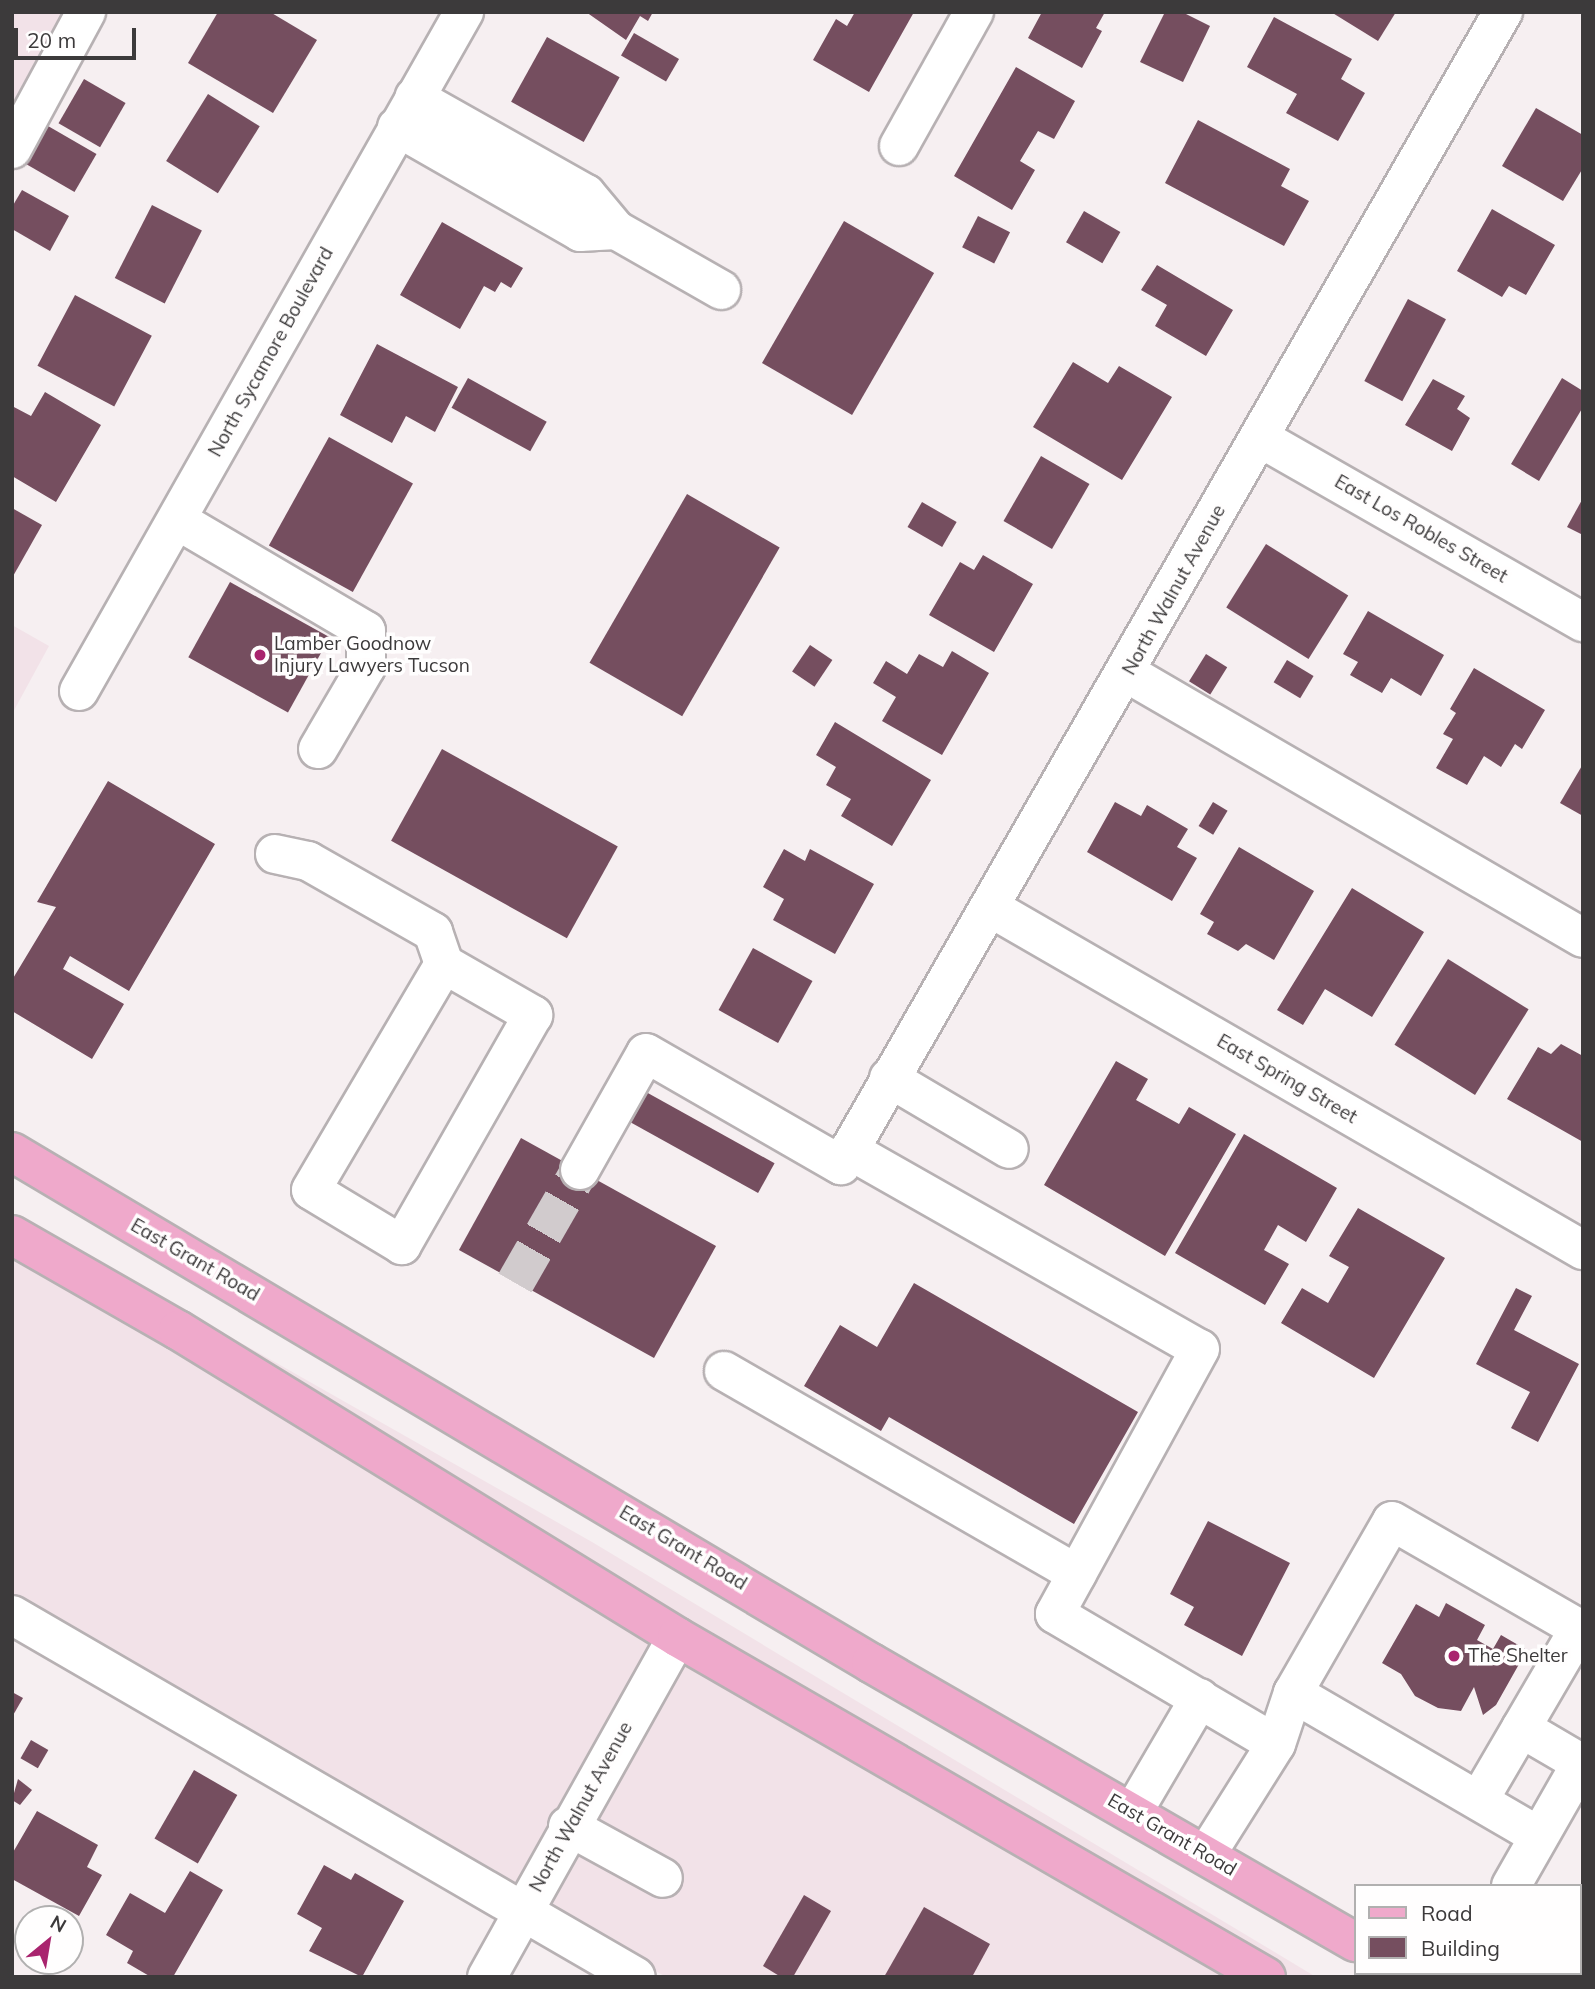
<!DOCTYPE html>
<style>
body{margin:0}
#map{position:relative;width:1595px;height:1989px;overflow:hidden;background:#f6eff1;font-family:Mulish,sans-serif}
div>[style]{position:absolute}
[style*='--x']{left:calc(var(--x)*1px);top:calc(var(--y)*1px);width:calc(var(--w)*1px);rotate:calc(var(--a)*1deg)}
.built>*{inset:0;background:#f2e2e8}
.building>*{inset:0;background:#754e5f;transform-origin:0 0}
.minor-tunnel>*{height:38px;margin-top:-19px;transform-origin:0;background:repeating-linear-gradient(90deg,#d1cbcd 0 38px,transparent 0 57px)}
.roads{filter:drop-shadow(2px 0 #b7b1b3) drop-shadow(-2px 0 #b7b1b3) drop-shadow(0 2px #b7b1b3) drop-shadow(0 -2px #b7b1b3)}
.minor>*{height:38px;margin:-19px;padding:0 19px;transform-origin:19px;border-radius:19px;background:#fff}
.major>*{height:38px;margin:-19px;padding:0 19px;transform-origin:19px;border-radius:19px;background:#efa9cb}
.dots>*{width:19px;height:19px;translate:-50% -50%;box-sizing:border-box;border:4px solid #fffefe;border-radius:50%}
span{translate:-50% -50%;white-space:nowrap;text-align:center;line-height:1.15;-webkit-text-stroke:7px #fffefe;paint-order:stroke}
.street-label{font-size:19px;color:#3c3a3b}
.poi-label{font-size:19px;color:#3c3a3b}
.left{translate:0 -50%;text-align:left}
.frame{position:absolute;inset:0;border:14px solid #3c3a3b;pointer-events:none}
.legend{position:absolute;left:1354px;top:1884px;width:228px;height:91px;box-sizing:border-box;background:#fffefe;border:2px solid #b1b0b0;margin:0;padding:9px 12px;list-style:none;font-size:21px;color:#3c3a3b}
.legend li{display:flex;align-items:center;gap:14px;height:35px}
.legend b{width:35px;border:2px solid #b1b0b0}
.north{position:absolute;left:14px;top:1905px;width:70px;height:70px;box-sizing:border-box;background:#fffefe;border:2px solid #b1b0b0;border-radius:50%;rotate:30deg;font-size:19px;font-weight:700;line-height:28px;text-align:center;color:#3c3a3b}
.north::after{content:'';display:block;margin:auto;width:24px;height:32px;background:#a9246e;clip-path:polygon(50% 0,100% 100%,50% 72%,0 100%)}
.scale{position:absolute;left:14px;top:28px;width:122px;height:32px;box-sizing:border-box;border:4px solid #3c3a3b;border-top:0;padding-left:9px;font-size:21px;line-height:24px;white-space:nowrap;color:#3c3a3b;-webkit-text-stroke:5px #fffefe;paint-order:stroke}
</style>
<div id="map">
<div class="built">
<i style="clip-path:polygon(12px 12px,100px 12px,12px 173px)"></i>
<i style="clip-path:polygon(12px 625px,49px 646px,12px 714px)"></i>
<i style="clip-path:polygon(12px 1213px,592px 1542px,1316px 1977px,666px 1977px,12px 1595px)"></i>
</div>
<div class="building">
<i style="clip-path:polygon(218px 12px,270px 12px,317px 40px,273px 113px,188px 63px)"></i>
<i style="clip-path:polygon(586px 12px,653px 12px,648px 21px,640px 16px,626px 40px)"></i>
<i style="clip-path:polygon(855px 12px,914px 12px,869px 92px,813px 60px,836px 19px,847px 26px)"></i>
<i style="clip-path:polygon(1042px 12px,1105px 12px,1096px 28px,1102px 31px,1082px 68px,1028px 38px)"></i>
<i style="clip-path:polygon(1165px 12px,1182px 12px,1210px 26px,1183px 82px,1140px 62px)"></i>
<i style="clip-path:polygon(1331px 12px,1396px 12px,1378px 41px)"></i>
<i style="clip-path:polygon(1274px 17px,1352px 59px,1341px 79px,1365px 93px,1338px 141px,1286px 113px,1297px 94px,1247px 67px)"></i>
<i style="left:634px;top:33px;width:52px;height:26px;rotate:30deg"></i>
<i style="left:547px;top:37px;width:83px;height:74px;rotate:29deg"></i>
<i style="clip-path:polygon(1016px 67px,1075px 101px,1054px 139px,1038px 131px,1020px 161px,1035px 170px,1012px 210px,954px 176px)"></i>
<i style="left:84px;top:79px;width:48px;height:51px;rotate:30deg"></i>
<i style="left:208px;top:94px;width:61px;height:79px;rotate:32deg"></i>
<i style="clip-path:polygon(1536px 108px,1583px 135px,1583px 168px,1563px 201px,1502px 166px)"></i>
<i style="clip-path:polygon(1198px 120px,1290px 169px,1281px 186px,1309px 201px,1284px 246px,1165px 183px)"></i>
<i style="left:48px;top:126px;width:56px;height:44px;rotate:30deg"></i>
<i style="clip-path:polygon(22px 190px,69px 216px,50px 251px,12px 229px,12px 207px)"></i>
<i style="left:152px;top:205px;width:56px;height:82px;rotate:27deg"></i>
<i style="clip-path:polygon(1492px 209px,1555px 245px,1526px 295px,1509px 286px,1502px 297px,1457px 271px)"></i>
<i style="left:1084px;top:211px;width:42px;height:36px;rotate:30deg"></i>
<i style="left:978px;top:216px;width:36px;height:35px;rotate:27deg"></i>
<i style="left:844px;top:221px;width:104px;height:164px;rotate:30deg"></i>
<i style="clip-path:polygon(442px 222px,523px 268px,511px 288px,501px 282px,495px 292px,484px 286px,460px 329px,400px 295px)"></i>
<i style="clip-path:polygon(1157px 265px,1233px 310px,1206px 356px,1155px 326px,1167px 305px,1141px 290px)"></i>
<i style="left:75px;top:295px;width:87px;height:80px;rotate:28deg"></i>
<i style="left:1408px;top:299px;width:43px;height:93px;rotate:28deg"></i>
<i style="clip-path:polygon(377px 344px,458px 387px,435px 432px,406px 416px,392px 443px,340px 415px)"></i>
<i style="clip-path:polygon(1073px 362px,1108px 383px,1119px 366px,1172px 397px,1122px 480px,1033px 427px)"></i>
<i style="left:468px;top:378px;width:90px;height:34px;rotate:29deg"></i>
<i style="clip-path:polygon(1562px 378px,1583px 391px,1583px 407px,1539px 481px,1511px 464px)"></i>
<i style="clip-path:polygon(1433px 379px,1465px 396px,1457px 409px,1470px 418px,1452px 451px,1405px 425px)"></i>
<i style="clip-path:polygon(45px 392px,101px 425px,56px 502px,12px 476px,12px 406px,31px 416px)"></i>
<i style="left:329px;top:437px;width:96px;height:124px;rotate:29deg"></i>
<i style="left:1041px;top:456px;width:56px;height:75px;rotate:30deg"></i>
<i style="left:687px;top:494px;width:107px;height:195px;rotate:30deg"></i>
<i style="clip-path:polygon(1583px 498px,1583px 535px,1567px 527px)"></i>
<i style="left:922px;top:502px;width:40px;height:29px;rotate:30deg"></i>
<i style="clip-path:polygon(12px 508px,42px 525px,12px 578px)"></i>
<i style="left:1266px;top:544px;width:97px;height:75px;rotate:32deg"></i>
<i style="clip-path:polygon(983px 555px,1033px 584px,994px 652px,929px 615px,960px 562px,974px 570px)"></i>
<i style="left:230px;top:582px;width:114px;height:86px;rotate:29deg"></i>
<i style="clip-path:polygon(1368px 611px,1444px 655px,1421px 696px,1391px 678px,1382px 693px,1350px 675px,1358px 662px,1343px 654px)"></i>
<i style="left:810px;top:645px;width:27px;height:32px;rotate:34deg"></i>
<i style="clip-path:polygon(952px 651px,989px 673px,942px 755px,882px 721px,896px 697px,873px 683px,886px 661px,907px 674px,919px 654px,943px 667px)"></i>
<i style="left:1206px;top:654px;width:25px;height:32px;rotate:32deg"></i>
<i style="left:1287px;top:660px;width:31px;height:26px;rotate:31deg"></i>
<i style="clip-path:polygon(1474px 668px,1545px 710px,1522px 749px,1515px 744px,1501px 767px,1484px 756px,1467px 785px,1436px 768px,1453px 739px,1443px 734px,1456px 713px,1450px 709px)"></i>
<i style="clip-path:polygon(835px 722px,931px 780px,892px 846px,841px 816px,851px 799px,826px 785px,836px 767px,816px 755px)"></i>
<i style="left:442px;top:749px;width:201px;height:105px;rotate:29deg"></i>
<i style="clip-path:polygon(1583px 764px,1583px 816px,1560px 803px)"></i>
<i style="clip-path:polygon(108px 781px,215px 844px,129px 991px,70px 956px,63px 969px,124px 1004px,92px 1059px,12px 1011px,12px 980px,56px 907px,37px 902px)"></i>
<i style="clip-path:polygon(1115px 802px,1141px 816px,1147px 805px,1188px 829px,1177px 847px,1197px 858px,1172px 901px,1087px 852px)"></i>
<i style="left:1213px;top:802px;width:17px;height:28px;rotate:31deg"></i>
<i style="clip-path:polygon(1239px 847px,1314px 891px,1274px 960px,1246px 944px,1238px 951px,1207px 934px,1214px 922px,1200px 914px)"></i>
<i style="clip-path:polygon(784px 849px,805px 861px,810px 849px,874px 884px,835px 954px,773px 920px,784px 899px,763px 887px)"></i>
<i style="clip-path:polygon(1352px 888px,1424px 932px,1372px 1017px,1325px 989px,1303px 1025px,1277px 1010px)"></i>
<i style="left:753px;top:948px;width:68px;height:71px;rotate:29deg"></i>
<i style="left:1448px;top:959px;width:95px;height:101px;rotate:32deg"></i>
<i style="clip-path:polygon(1561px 1044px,1583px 1056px,1583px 1142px,1507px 1099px,1538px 1047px,1551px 1054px)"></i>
<i style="clip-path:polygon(1116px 1061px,1148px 1079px,1136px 1100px,1179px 1124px,1189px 1107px,1236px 1134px,1165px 1256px,1044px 1185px)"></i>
<i style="left:646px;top:1092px;width:147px;height:34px;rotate:29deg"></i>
<i style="clip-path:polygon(1244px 1134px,1337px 1188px,1306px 1242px,1278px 1225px,1264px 1250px,1289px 1264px,1265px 1305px,1175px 1253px)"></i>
<i style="left:521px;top:1138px;width:223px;height:128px;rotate:29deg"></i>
<i style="clip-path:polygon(1358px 1208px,1445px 1258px,1374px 1378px,1281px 1323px,1302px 1288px,1328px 1303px,1349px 1267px,1329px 1256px)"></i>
<i style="clip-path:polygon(914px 1283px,1138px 1412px,1074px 1524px,889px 1417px,881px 1431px,804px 1386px,840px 1325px,877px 1347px)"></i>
<i style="clip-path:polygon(1516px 1288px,1532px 1296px,1514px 1330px,1579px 1364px,1538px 1442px,1511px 1428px,1530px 1392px,1476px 1364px)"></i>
<i style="clip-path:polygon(1208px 1521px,1290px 1563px,1242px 1656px,1184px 1625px,1194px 1607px,1170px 1594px)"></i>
<i style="clip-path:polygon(1446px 1603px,1485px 1625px,1477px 1640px,1493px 1649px,1501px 1635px,1527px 1650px,1496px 1705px,1483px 1715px,1474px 1687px,1461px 1711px,1438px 1708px,1415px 1696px,1401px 1674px,1382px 1663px,1416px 1604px,1439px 1617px)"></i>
<i style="clip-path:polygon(12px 1692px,23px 1698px,12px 1717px)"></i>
<i style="left:31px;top:1740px;width:20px;height:21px;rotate:30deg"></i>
<i style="left:194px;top:1770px;width:50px;height:79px;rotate:30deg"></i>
<i style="clip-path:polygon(18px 1779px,32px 1790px,20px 1805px,12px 1800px)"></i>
<i style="clip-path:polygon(37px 1811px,98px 1845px,87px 1867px,102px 1875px,79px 1916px,12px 1879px,12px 1854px)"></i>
<i style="clip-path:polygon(324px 1865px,351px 1880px,355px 1873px,404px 1901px,362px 1977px,309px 1951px,322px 1928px,297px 1914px)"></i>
<i style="clip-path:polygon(190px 1871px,223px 1890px,173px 1977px,151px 1977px,127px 1963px,133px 1951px,106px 1935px,130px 1893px,165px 1913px)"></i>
<i style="clip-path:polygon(804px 1895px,831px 1911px,793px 1977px,781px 1977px,763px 1966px)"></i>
<i style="clip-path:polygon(924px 1907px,990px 1944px,972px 1977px,884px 1977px)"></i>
</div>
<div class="minor-tunnel">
<i style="--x:515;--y:1283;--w:130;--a:-60.1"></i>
</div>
<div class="roads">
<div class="minor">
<i style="--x:397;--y:127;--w:211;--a:29.8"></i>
<i style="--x:580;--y:232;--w:36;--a:-3"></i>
<i style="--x:616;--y:230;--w:47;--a:-129.8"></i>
<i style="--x:586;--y:194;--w:197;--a:-150.6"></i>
<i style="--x:899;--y:146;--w:154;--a:-60.8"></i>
<i style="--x:12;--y:149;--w:156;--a:-61.6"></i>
<i style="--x:616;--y:230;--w:121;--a:29.7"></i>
<i style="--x:1260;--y:438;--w:372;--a:29.7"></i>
<i style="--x:177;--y:520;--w:219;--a:30.4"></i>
<i style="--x:366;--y:631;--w:36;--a:90"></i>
<i style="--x:366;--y:667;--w:95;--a:120.3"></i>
<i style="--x:1127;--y:673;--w:527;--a:30.16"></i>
<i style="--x:79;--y:691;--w:781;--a:-60.45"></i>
<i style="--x:275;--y:854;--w:34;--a:12"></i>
<i style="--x:308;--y:861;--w:144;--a:29.6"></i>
<i style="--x:433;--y:932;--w:34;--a:71"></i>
<i style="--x:444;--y:964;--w:103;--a:29.8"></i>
<i style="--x:533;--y:1015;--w:265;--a:119.7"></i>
<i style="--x:402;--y:1245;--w:106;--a:-148.9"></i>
<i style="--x:311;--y:1190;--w:262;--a:-59.5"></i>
<i style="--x:991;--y:908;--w:684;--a:30.02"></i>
<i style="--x:889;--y:1078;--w:139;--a:30.6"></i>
<i style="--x:849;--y:1150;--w:403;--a:29.6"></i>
<i style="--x:1200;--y:1349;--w:302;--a:118.7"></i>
<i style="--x:1055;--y:1614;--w:256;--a:30.5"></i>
<i style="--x:580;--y:1170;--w:134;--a:-60.6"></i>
<i style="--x:646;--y:1053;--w:225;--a:29.9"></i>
<i style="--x:841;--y:1165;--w:1330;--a:-60.14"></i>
<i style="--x:724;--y:1371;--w:407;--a:29.9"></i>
<i style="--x:12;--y:1615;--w:721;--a:30.12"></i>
<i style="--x:1293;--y:1693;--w:282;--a:30.2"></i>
<i style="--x:1521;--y:1728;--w:69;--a:30.3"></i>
<i style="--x:1479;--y:1800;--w:198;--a:-59.7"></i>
<i style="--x:1133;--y:1812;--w:132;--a:-59.6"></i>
<i style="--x:568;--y:1826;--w:108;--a:28.7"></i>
<i style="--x:1206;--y:1855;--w:131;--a:-57.8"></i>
<i style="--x:1276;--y:1744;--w:54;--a:-71.6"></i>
<i style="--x:1293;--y:1693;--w:198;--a:-60.1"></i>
<i style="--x:1392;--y:1521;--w:220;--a:29.9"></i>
<i style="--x:1511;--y:1886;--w:145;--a:-60.3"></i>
<i style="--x:487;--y:1977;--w:389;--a:-60.8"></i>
<i style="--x:1465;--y:1977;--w:4;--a:-63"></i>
</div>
<div class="major">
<i style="--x:12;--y:1152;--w:1000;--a:30.75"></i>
<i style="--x:871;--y:1663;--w:559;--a:29.96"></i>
<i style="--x:12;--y:1235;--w:191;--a:29.8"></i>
<i style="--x:178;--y:1330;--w:586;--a:31.6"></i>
<i style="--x:677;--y:1637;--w:680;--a:30"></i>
<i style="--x:1409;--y:1973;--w:7;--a:34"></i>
</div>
</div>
<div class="dots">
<i style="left:260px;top:655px;background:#a9246e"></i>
<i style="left:1454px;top:1656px;background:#a9246e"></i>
</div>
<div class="street-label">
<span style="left:271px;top:352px;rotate:-61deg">North Sycamore Boulevard</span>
<span style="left:1421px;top:529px;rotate:30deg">East Los Robles Street</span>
<span style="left:1174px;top:590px;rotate:-61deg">North Walnut Avenue</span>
<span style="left:1287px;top:1079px;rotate:30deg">East Spring Street</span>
<span style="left:195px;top:1260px;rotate:30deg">East Grant Road</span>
<span style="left:683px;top:1548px;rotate:31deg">East Grant Road</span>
<span style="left:581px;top:1807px;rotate:-61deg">North Walnut Avenue</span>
<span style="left:1172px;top:1835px;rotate:30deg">East Grant Road</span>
</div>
<div class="poi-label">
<span class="left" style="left:274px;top:655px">Lamber Goodnow<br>Injury Lawyers Tucson</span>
<span class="left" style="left:1468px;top:1656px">The Shelter</span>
</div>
<div class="frame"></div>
<ul class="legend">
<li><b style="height:9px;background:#efa9cb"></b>Road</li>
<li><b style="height:19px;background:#754e5f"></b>Building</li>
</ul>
<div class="north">N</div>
<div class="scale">20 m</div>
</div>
